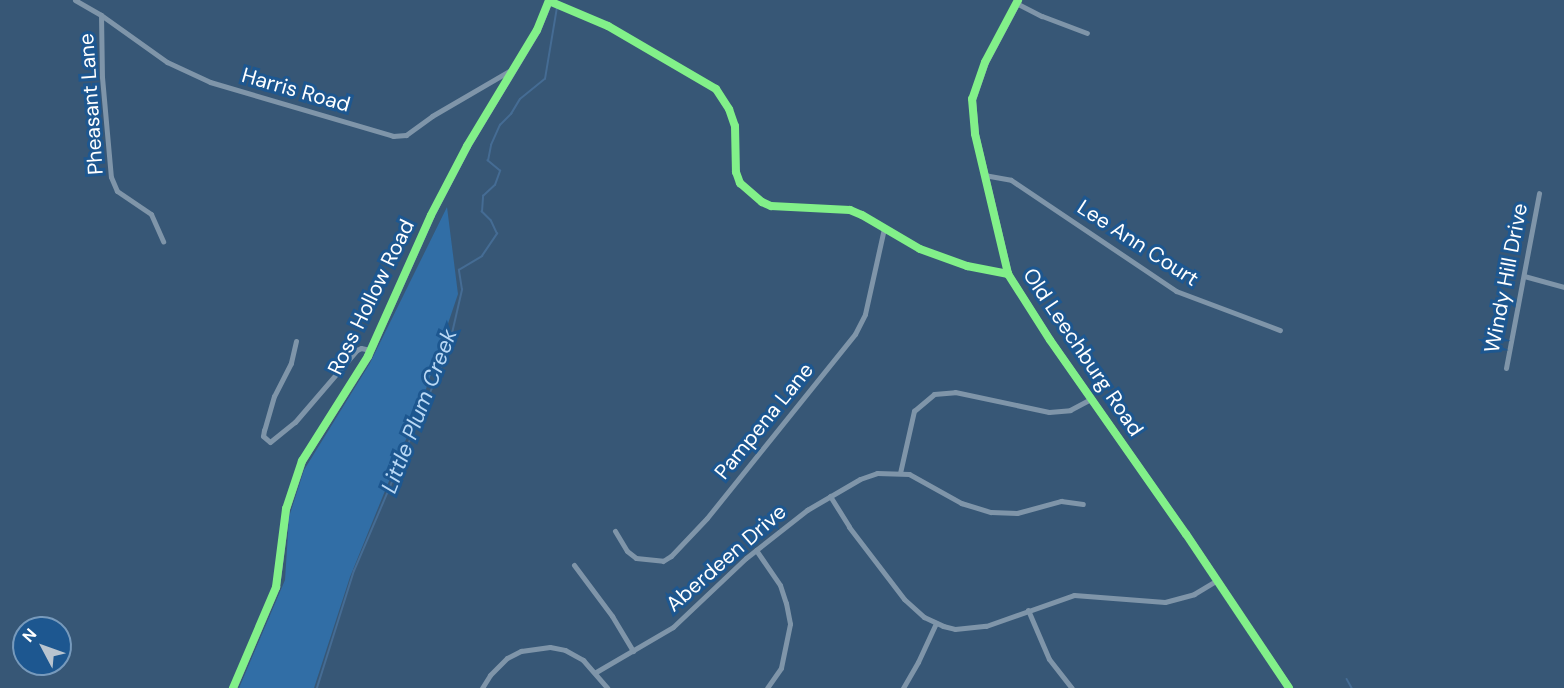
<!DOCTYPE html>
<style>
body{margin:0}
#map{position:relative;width:1564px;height:688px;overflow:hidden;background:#375776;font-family:"DM Sans",sans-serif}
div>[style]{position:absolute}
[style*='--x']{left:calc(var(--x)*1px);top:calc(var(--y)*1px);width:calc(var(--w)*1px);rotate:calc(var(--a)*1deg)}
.green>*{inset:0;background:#316ea6}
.stream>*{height:1.5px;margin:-0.75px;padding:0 0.75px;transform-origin:0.75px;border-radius:0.75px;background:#456c94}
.minor>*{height:5px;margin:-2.5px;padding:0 2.5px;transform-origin:2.5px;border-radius:2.5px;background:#7f95a9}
.tertiary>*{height:7px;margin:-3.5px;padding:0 3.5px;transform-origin:3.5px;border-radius:3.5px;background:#7f95a9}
.cycleway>*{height:8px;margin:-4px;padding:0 4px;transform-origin:4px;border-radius:4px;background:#82f089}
span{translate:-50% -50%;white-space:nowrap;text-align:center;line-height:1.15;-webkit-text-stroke:6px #1d5790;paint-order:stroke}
.street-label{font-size:21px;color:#fff}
.water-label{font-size:22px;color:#b9d8f5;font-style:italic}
.north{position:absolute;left:12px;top:616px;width:60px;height:60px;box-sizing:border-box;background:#1d5790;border:2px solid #779abc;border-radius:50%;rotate:311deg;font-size:16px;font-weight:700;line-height:24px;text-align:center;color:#fff}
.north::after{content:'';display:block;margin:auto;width:21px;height:27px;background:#b9c4cf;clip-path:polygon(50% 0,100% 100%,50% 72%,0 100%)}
</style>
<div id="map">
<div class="green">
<i style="clip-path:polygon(447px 207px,458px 294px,424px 395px,350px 577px,314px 688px,239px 688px,285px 580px,289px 517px,304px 470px,370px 363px)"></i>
</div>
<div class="stream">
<i style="--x:1347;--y:679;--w:10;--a:61"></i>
<i style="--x:317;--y:688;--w:123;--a:-72.5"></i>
<i style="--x:354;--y:571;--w:239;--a:-66.9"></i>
<i style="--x:448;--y:351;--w:63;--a:-77.1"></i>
<i style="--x:462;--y:290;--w:20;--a:-99"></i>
<i style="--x:459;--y:270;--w:27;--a:-31"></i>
<i style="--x:482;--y:256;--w:27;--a:-56"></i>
<i style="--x:497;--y:234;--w:14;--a:-115"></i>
<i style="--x:491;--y:221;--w:13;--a:-135"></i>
<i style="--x:482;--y:212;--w:16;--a:-86"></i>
<i style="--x:483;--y:196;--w:16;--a:-43"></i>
<i style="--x:495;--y:185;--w:15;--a:-70"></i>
<i style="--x:500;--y:171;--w:16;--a:-140"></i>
<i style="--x:488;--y:161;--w:16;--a:-79"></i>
<i style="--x:491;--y:145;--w:22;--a:-66"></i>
<i style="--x:500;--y:125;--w:16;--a:-45"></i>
<i style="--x:511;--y:114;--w:17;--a:-59"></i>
<i style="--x:520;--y:99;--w:32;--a:-39"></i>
<i style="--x:545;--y:79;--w:73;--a:-80.5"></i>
</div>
<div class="minor">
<i style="--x:75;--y:0;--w:30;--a:30"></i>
<i style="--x:101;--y:15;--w:81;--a:35.5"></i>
<i style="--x:167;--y:62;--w:47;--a:24.9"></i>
<i style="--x:210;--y:82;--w:191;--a:16.4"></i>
<i style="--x:393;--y:136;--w:13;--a:-4"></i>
<i style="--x:406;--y:135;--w:32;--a:-36"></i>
<i style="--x:432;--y:116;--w:91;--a:-30.2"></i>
<i style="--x:549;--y:1;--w:64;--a:23"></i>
<i style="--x:608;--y:26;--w:125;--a:30.3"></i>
<i style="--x:716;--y:89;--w:24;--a:57"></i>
<i style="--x:729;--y:109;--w:18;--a:71"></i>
<i style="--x:735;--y:126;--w:46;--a:88.8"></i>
<i style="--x:736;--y:172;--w:12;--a:70"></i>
<i style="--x:740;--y:183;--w:29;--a:41"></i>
<i style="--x:762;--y:202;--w:10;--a:24"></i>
<i style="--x:771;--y:206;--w:79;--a:2.9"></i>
<i style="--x:850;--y:210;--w:13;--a:23"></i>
<i style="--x:862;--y:215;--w:67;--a:30.4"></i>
<i style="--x:920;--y:249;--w:50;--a:19.9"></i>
<i style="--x:967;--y:266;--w:42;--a:11"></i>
<i style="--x:1016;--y:3;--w:29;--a:27"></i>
<i style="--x:1042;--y:16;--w:48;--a:20.7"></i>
<i style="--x:101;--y:15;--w:62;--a:89.1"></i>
<i style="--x:102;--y:77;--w:100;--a:84.9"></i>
<i style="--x:111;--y:177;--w:15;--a:67"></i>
<i style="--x:117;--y:191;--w:41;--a:34.1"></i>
<i style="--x:151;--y:214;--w:30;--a:66"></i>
<i style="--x:984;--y:175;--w:27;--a:10"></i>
<i style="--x:1011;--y:180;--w:199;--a:33.9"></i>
<i style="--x:1176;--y:291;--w:111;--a:20.6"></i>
<i style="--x:1524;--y:276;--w:41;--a:15.4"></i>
<i style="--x:296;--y:341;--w:23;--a:103"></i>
<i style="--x:291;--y:363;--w:37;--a:117"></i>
<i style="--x:274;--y:396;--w:35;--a:106"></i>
<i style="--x:264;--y:430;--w:6;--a:99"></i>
<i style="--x:263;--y:436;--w:9;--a:41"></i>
<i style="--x:270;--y:442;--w:32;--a:-39"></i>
<i style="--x:295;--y:422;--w:95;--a:-49.3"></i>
<i style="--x:357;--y:350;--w:4;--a:-27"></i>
<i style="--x:361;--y:348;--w:9;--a:13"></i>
<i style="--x:1506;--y:368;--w:178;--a:-79.3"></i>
<i style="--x:900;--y:473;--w:64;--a:-77.3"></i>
<i style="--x:914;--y:411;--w:26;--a:-40"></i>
<i style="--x:934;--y:394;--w:21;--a:-5"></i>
<i style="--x:955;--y:392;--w:96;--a:12"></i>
<i style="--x:1049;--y:412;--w:21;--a:-5"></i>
<i style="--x:1070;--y:410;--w:24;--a:-28"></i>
<i style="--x:830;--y:496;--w:36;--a:58"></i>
<i style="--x:849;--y:527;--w:91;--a:52.6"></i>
<i style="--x:904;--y:599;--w:27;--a:42"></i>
<i style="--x:924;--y:617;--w:21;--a:25"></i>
<i style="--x:943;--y:626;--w:12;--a:14"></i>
<i style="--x:955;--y:629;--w:31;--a:-6"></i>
<i style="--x:986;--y:626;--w:93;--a:-19.4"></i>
<i style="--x:1074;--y:595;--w:91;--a:4.4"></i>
<i style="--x:1165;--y:602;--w:30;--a:-15"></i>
<i style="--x:1194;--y:594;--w:26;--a:-31"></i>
<i style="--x:615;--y:531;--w:23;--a:59"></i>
<i style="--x:627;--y:551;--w:11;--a:38"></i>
<i style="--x:636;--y:558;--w:27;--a:6"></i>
<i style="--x:663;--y:561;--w:9;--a:-32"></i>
<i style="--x:671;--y:556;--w:52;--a:-46.5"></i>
<i style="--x:707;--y:518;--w:236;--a:-51.2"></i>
<i style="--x:855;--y:334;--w:22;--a:-63"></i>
<i style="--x:865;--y:314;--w:88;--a:-77.5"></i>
<i style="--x:756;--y:550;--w:42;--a:55.6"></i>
<i style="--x:780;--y:585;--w:19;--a:72"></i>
<i style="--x:786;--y:603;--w:21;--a:79"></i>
<i style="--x:790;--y:624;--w:45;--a:101.6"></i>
<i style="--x:781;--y:668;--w:24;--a:125"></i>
<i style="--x:574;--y:565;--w:64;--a:53.3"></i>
<i style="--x:612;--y:616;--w:41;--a:59"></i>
<i style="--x:1028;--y:610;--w:53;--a:66.8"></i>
<i style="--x:1049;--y:659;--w:37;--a:52"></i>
<i style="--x:596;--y:672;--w:89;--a:-30.3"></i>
<i style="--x:673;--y:627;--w:100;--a:-43.4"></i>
<i style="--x:746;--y:558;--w:78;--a:-38.2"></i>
<i style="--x:807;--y:510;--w:61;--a:-30.3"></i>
<i style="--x:860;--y:479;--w:18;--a:-19"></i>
<i style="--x:877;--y:473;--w:32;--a:2"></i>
<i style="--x:909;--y:474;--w:60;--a:29.1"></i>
<i style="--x:961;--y:503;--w:31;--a:17"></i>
<i style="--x:991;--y:512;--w:26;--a:2"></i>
<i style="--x:1017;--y:513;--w:46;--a:-15.3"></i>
<i style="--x:1061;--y:501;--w:22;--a:8"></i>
<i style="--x:482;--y:688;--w:15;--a:-58"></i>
<i style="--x:490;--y:675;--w:24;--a:-45"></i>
<i style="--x:507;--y:658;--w:16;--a:-27"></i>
<i style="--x:521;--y:651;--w:29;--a:-8"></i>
<i style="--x:550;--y:647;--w:15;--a:11"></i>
<i style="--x:565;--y:650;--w:21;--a:29"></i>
<i style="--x:583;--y:660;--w:37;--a:49"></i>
<i style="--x:903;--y:688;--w:30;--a:-60"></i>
<i style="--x:918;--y:662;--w:43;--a:-65.2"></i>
</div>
<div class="tertiary">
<i style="--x:1018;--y:0;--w:70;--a:118"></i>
<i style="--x:985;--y:62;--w:39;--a:109"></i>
<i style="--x:972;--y:99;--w:35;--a:85"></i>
<i style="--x:975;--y:134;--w:144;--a:76.7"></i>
<i style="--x:1008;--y:274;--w:78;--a:57.5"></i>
<i style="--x:1050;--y:340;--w:237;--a:55"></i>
<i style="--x:1186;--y:534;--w:185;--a:56.2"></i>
<i style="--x:233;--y:688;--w:110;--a:-66.9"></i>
<i style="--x:276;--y:587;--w:79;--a:-82.7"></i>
<i style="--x:286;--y:509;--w:51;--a:-71.6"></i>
<i style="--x:302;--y:461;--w:124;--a:-57.8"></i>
<i style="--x:368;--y:356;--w:154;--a:-65.9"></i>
<i style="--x:431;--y:215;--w:78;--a:-62.4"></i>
<i style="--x:467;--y:146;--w:135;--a:-58.9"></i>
<i style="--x:537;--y:30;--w:32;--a:-68"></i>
</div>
<div class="cycleway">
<i style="--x:1018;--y:0;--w:70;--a:118"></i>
<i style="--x:985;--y:62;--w:39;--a:109"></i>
<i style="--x:972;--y:99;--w:35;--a:85"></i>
<i style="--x:975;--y:134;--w:144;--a:76.7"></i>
<i style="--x:1008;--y:274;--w:78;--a:57.5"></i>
<i style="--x:1050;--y:340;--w:237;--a:55"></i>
<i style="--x:1186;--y:534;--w:185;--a:56.2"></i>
<i style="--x:549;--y:1;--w:64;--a:23"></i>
<i style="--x:608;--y:26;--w:125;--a:30.3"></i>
<i style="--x:716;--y:89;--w:24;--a:57"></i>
<i style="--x:729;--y:109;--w:18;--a:71"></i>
<i style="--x:735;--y:126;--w:46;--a:88.8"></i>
<i style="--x:736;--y:172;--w:12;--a:70"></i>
<i style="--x:740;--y:183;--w:29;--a:41"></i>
<i style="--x:762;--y:202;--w:10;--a:24"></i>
<i style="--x:771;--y:206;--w:79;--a:2.9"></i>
<i style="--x:850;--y:210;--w:13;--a:23"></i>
<i style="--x:862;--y:215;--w:67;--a:30.4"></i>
<i style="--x:920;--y:249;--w:50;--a:19.9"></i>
<i style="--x:967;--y:266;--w:42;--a:11"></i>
<i style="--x:233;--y:688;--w:110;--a:-66.9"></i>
<i style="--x:276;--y:587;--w:79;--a:-82.7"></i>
<i style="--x:286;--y:509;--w:51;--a:-71.6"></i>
<i style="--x:302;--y:461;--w:124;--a:-57.8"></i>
<i style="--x:368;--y:356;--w:154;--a:-65.9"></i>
<i style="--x:431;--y:215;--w:78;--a:-62.4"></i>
<i style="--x:467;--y:146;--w:135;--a:-58.9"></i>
<i style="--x:537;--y:30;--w:32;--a:-68"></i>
</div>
<div class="street-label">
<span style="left:296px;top:90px;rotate:16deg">Harris Road</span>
<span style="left:91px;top:104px;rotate:-94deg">Pheasant Lane</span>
<span style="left:1138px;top:243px;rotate:33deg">Lee Ann Court</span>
<span style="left:1506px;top:278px;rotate:-79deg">Windy Hill Drive</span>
<span style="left:371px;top:297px;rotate:-64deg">Ross Hollow Road</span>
<span style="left:1083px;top:352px;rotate:56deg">Old Leechburg Road</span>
<span style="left:764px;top:421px;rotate:-51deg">Pampena Lane</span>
<span style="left:726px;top:558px;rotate:-41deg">Aberdeen Drive</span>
</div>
<div class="water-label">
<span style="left:419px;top:411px;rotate:-69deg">Little Plum Creek</span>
</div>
<div class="north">N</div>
</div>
